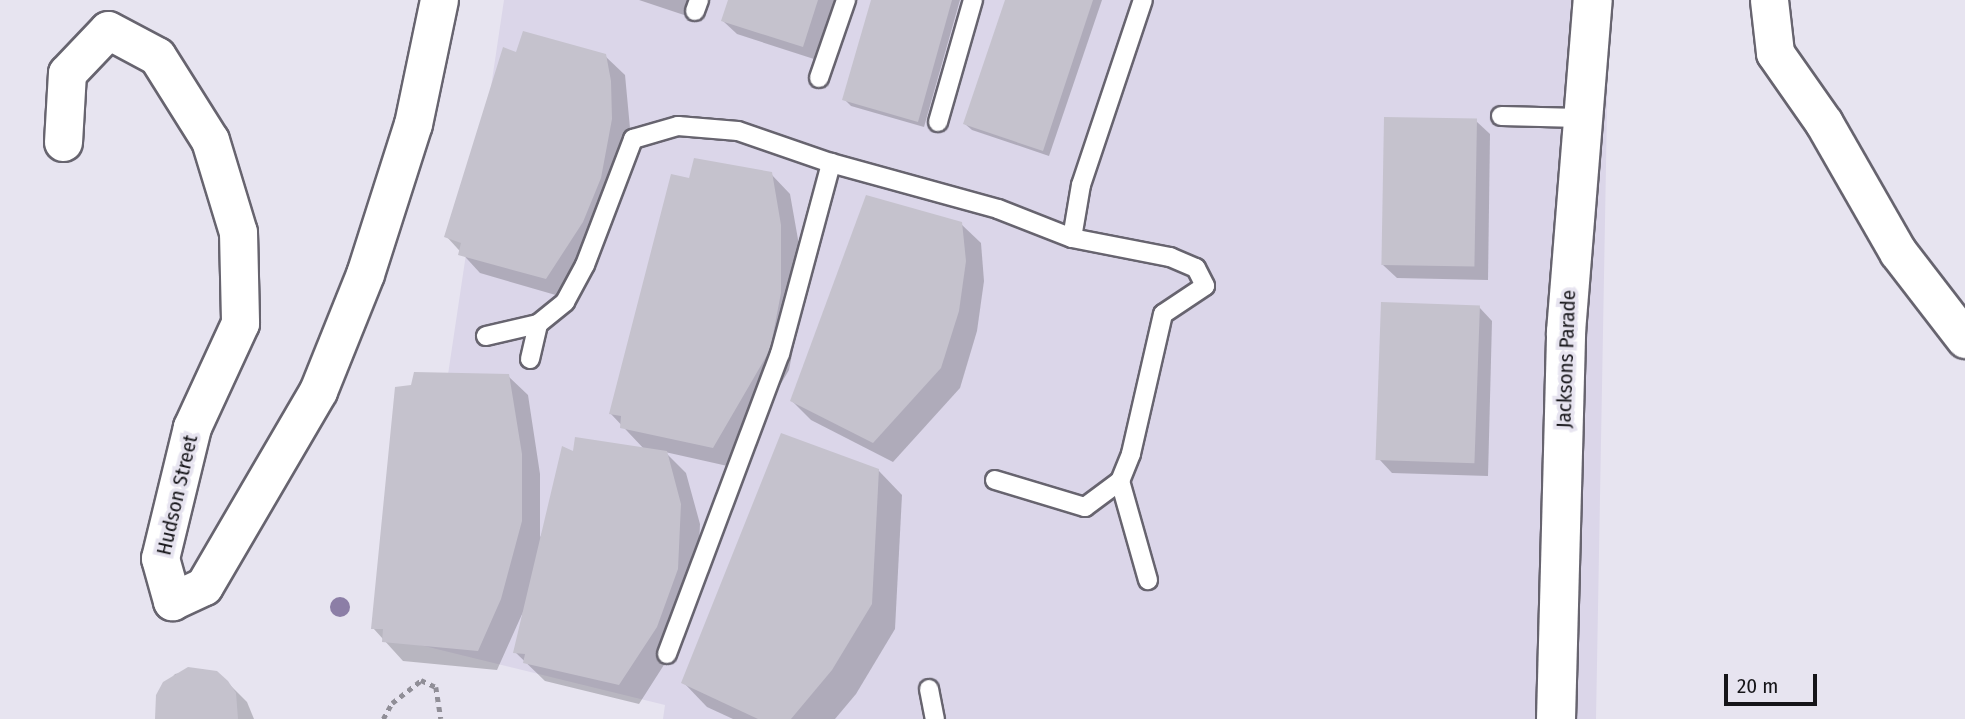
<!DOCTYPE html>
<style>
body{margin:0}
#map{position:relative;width:1965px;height:719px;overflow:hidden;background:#e7e4f0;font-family:"Fira Sans Condensed",sans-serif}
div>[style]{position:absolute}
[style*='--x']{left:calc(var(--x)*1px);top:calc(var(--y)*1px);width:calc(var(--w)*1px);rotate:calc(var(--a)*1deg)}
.built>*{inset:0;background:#dbd6e9}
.shadow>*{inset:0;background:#0003}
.building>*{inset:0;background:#c5c2cd;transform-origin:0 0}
.path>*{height:4.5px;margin-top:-2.25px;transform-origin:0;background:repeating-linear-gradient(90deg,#908e97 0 5px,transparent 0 10px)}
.roads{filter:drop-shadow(2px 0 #67646f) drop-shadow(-2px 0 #67646f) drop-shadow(0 2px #67646f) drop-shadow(0 -2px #67646f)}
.lane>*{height:18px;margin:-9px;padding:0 9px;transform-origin:9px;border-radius:9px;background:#fff}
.street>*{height:37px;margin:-18.5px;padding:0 18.5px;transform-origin:18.5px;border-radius:18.5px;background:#fff}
.secondary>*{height:38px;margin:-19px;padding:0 19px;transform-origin:19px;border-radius:19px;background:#fff}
.trees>*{width:20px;height:20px;margin:-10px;border-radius:50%;background:#8c7ea6}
span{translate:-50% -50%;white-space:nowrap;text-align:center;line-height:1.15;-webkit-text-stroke:7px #e7e4f0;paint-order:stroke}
.street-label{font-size:21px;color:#161519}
.scale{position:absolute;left:1724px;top:674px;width:93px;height:32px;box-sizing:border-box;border:4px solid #161519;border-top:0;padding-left:9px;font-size:21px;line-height:24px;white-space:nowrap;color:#161519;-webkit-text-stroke:5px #e7e4f0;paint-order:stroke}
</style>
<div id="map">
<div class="built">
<i style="clip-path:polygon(504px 0,1609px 0,1596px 719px,663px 719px,665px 705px,408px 642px)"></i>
</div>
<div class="shadow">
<i style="clip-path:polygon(639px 0,696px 0,690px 17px)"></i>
<i style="clip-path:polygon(730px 0,835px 0,817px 60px,737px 34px,723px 21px)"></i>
<i style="clip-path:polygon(873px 0,960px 0,924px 127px,851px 106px,844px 99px)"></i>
<i style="clip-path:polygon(1007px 0,1102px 0,1049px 156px,972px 130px,965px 124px)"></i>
<i style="clip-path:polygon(517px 54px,605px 56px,625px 75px,631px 139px,566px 298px,480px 273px,446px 236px)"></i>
<i style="clip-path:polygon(1476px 121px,1490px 134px,1488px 280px,1397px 278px,1383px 265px)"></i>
<i style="clip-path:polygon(771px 174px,790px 194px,799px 245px,800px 313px,789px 370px,732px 467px,665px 452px,686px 473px,700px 524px,697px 589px,676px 646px,639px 704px,545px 681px,515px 652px,523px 612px,497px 670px,403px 661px,373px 628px,508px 376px,528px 395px,540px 474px,540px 538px,574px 453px,645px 450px,611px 414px,690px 180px)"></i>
<i style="clip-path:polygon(961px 224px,981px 243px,984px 281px,977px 331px,960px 388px,893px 462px,811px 420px,792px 401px)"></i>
<i style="clip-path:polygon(1479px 307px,1492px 321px,1488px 476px,1392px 473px,1379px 459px)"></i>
<i style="clip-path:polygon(878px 470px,902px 495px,895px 629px,856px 694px,835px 719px,733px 719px,707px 707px,683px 682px)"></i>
<i style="clip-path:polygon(202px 669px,227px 682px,247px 702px,254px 719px,157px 719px,158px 695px,175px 674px)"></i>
</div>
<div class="building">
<i style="clip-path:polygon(728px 0,818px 0,803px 47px,721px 21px)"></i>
<i style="clip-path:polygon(871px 0,952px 0,918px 122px,842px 100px)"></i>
<i style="clip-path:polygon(1005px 0,1093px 0,1043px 151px,963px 124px)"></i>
<i style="clip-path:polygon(523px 31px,606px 54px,611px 81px,612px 119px,601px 178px,583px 222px,546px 279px,458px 255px,461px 243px,444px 237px,503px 47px,516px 52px)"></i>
<i style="left:1384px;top:117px;width:93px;height:148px;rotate:1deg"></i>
<i style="clip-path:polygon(694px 158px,772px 172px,781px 225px,781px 293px,770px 350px,713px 448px,620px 428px,621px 416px,609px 414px,671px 174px,689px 178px)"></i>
<i style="clip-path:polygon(866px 195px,962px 222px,966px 261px,959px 311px,941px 368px,873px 443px,790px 401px)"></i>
<i style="left:1381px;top:302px;width:99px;height:158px;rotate:2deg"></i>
<i style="clip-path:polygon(414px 372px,509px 374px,522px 454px,522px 521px,501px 599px,478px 651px,382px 642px,383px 629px,371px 629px,395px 387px,411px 385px)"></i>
<i style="clip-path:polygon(781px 433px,879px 469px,872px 604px,832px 670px,791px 719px,758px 719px,681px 683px)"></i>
<i style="clip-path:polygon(575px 437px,667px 451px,681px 504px,678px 569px,657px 627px,619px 685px,523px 663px,525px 654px,513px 653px,562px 446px,573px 451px)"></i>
<i style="clip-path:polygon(188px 667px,217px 671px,228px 681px,236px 693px,238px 719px,155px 719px,156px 695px,163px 682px)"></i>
</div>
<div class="path">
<i style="--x:383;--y:719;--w:18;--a:-61"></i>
<i style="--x:392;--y:703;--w:37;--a:-38"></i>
<i style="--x:421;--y:680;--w:17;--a:25"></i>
<i style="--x:436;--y:687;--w:32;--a:81"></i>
</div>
<div class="roads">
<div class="lane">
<i style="--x:695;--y:11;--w:12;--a:-70"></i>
<i style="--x:819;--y:78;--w:83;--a:-70.9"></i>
<i style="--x:1501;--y:116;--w:79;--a:1.5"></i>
<i style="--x:938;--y:122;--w:127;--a:-74"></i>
<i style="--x:1072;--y:238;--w:54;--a:-80.4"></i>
<i style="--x:1081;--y:185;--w:195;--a:-71.5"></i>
<i style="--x:486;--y:336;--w:53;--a:-13"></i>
<i style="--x:530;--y:359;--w:36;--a:-77"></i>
<i style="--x:538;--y:324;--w:35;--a:-39"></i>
<i style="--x:565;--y:302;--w:42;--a:-61.6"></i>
<i style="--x:585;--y:265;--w:135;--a:-69.1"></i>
<i style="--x:633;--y:139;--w:47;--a:-16.1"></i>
<i style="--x:678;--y:126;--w:60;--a:4.8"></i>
<i style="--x:738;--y:131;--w:98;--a:19"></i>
<i style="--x:995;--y:480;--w:94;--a:16.7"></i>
<i style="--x:1085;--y:507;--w:44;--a:-36.6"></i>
<i style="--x:667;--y:654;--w:321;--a:-69.4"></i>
<i style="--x:780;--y:354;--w:198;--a:-75"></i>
<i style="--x:831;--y:163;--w:173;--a:15.4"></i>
<i style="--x:998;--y:209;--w:79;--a:21.4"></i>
<i style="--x:1072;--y:238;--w:100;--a:11"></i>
<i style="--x:1170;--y:257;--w:28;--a:23"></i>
<i style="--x:1196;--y:268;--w:20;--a:63"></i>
<i style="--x:1205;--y:286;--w:50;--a:146.3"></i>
<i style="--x:1163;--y:314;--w:144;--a:102.9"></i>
<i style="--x:1131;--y:454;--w:29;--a:112"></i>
<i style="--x:1120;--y:481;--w:103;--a:74.2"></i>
<i style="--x:929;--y:689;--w:31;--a:79"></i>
</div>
<div class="street">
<i style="--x:1769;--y:0;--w:53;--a:83.5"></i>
<i style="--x:1775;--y:53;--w:85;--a:55"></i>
<i style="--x:1824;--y:123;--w:149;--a:60.2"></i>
<i style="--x:1898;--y:252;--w:110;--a:52.4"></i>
<i style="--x:63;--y:142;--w:69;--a:-86.7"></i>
<i style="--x:67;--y:73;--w:59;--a:-46.4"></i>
<i style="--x:108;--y:30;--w:55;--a:28"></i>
<i style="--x:157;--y:56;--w:99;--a:57.8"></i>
<i style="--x:210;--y:140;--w:96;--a:73.1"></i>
<i style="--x:238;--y:232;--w:91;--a:88.7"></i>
<i style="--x:240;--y:323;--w:115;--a:114.8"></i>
<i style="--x:192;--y:427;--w:135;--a:103.7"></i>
<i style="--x:160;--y:558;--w:45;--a:74.4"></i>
<i style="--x:172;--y:601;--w:35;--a:-25"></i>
<i style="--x:204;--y:586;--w:226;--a:-59.7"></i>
<i style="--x:318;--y:391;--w:126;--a:-68.1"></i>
<i style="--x:365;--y:274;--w:157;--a:-72.3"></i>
<i style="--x:413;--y:124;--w:127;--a:-78.2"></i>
</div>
<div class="secondary">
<i style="--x:1556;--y:719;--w:387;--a:-88.5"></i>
<i style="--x:1566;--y:332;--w:333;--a:-85.4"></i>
</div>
</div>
<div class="trees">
<i style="left:340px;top:607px"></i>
</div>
<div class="street-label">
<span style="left:1566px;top:359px;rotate:-88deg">Jacksons Parade</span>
<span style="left:177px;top:495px;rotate:-77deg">Hudson Street</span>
</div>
<div class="scale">20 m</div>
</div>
